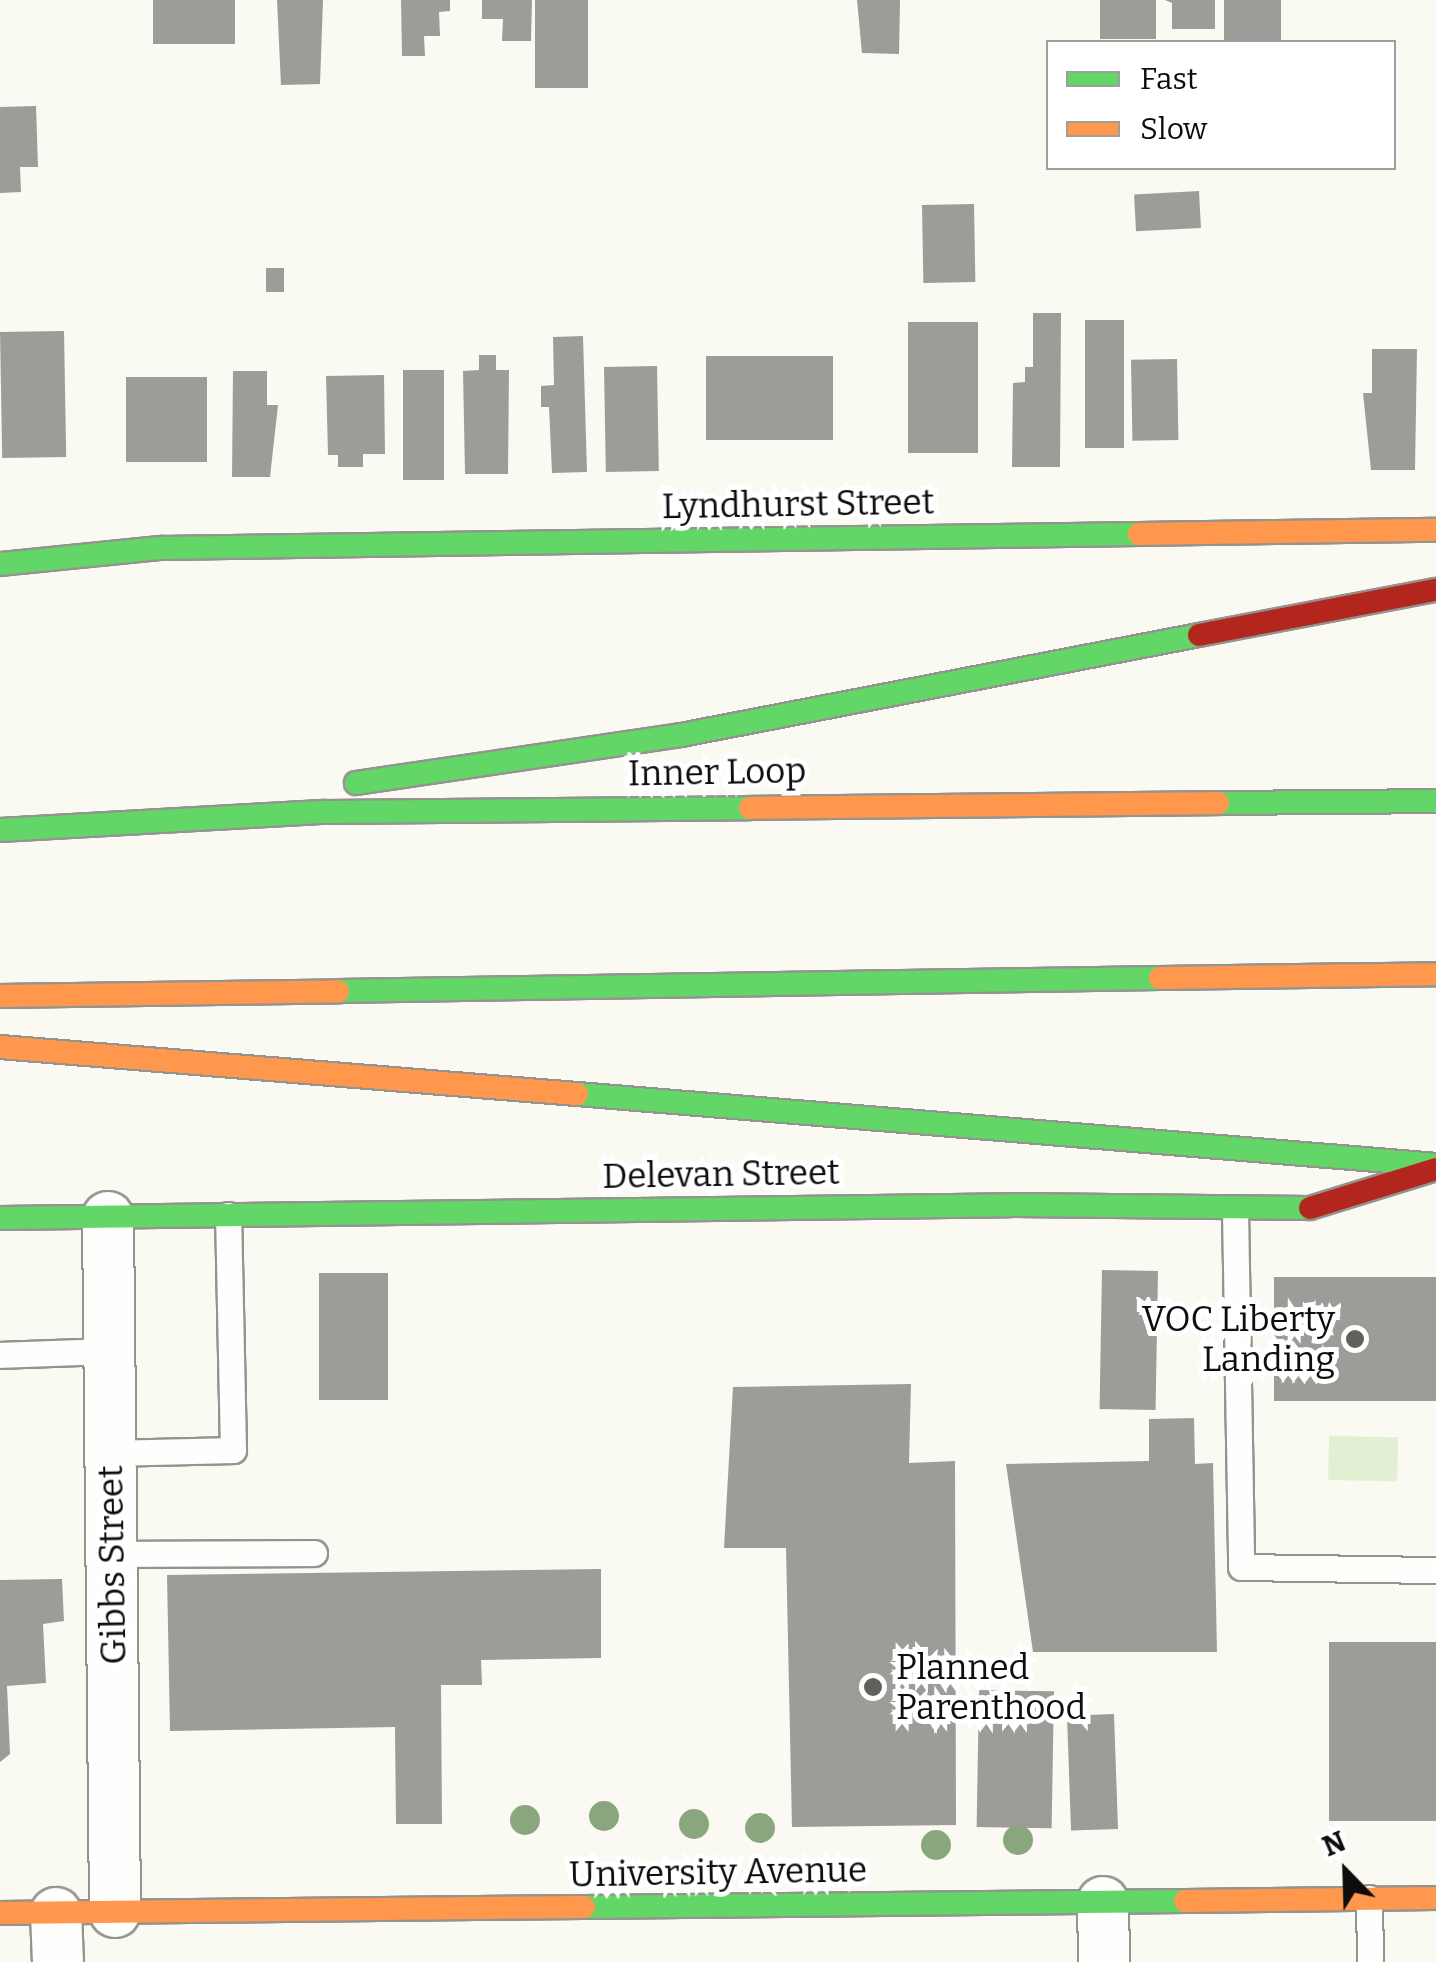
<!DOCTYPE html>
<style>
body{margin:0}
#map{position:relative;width:1436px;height:1962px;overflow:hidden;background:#faf9f2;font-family:Bitter,serif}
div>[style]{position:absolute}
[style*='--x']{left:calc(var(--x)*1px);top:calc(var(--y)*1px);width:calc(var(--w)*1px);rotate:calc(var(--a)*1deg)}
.green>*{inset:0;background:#e2efd3;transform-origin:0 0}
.building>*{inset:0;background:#9d9c98;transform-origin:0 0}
.roads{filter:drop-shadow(2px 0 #949390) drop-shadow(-2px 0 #949390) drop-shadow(0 2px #949390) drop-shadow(0 -2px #949390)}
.lane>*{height:25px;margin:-12.5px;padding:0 12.5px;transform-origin:12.5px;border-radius:12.5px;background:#fefefd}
.street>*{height:50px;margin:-25px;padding:0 25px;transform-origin:25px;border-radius:25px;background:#fefefd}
.fast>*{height:22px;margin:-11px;padding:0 11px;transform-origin:11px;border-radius:11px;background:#63d668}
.slow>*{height:22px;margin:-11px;padding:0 11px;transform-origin:11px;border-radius:11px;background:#ff974d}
.jam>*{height:22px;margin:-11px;padding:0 11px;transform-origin:11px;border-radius:11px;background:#b3261e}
.trees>*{width:30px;height:30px;margin:-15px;border-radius:50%;background:#89a67e}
.dots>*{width:28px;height:28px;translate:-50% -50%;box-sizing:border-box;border:5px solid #fff;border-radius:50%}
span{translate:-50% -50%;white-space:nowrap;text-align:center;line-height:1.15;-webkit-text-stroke:10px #fff;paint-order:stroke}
.street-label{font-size:35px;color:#0d0d0d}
.poi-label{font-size:35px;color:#0d0d0d}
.right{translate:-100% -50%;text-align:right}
.left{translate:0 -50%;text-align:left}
.legend{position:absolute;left:1046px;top:40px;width:350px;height:130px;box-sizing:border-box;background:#fff;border:2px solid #9e9e9e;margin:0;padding:12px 18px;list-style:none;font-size:30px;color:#0d0d0d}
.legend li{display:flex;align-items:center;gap:20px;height:50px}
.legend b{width:50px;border:2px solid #9e9e9e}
.north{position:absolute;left:1296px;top:1822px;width:100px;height:100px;-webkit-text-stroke:8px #fff;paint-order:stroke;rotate:337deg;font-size:28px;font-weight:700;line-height:40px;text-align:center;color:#0d0d0d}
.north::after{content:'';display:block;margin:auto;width:35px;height:45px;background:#0d0d0d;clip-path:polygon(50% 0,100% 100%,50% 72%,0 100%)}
</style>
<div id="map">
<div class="green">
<i style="left:1329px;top:1436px;width:69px;height:44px;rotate:1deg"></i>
</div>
<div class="building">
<i style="left:153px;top:0;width:82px;height:44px"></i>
<i style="clip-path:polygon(277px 0,323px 0,320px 84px,281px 85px)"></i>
<i style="clip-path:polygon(401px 0,450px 0,450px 11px,439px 12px,440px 36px,424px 36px,425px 56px,402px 56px)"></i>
<i style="clip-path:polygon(482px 0,532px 0,531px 41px,502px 41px,503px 19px,482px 19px)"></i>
<i style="left:535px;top:0;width:53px;height:88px"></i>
<i style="clip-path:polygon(857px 0,900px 0,899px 54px,862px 53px)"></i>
<i style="left:1100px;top:0;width:56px;height:39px"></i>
<i style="clip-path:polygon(1165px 0,1215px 0,1215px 29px,1172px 29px,1172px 3px)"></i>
<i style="left:1224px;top:0;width:57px;height:42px"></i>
<i style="clip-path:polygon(36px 106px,38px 167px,20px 167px,21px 192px,0 193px,0 107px)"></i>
<i style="left:1199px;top:191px;width:37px;height:65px;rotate:87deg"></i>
<i style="left:974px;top:204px;width:78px;height:52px;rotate:89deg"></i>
<i style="left:266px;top:268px;width:18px;height:24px"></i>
<i style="clip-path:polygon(1033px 313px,1061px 313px,1060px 467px,1012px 467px,1013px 383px,1025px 382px,1025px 367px,1033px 367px)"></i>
<i style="left:1124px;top:320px;width:128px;height:39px;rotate:90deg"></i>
<i style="left:978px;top:322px;width:131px;height:70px;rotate:90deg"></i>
<i style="left:64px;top:331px;width:126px;height:64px;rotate:89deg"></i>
<i style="clip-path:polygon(583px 336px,587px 472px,552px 473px,549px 407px,541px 407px,541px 386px,554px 385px,553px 337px)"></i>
<i style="clip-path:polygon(1372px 349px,1417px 349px,1415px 470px,1371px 470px,1363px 393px,1372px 393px)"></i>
<i style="clip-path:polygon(479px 355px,496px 355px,496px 370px,509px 370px,508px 474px,465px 474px,463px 371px,479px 370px)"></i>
<i style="left:833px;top:356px;width:84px;height:127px;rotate:90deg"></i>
<i style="left:1177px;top:359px;width:81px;height:46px;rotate:89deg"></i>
<i style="left:657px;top:366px;width:105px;height:53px;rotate:89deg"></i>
<i style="left:403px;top:370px;width:41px;height:110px"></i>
<i style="clip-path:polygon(233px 371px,267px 371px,267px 405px,278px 405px,270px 477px,232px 477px)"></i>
<i style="clip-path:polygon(384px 375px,385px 454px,363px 454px,363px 467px,338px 467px,338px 455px,328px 455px,326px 376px)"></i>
<i style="left:126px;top:377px;width:81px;height:85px"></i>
<i style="left:1102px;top:1270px;width:56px;height:139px;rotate:1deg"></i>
<i style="left:319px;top:1273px;width:69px;height:127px"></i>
<i style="left:1274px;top:1277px;width:162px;height:124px"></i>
<i style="clip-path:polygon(911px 1384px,909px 1463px,955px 1461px,956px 1825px,792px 1827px,786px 1548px,724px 1548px,733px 1387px)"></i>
<i style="clip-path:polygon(1194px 1418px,1195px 1464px,1213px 1463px,1217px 1652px,1033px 1652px,1006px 1464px,1149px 1461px,1149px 1419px)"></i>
<i style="clip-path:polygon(601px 1569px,601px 1658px,481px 1660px,482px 1685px,441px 1685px,442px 1824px,396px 1824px,395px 1727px,170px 1731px,167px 1575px)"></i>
<i style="clip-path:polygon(62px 1579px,64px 1621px,43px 1624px,46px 1683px,7px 1686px,10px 1754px,0 1762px,0 1580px)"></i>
<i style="left:1436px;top:1642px;width:179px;height:107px;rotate:90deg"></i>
<i style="left:979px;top:1690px;width:75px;height:137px;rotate:1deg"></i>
<i style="left:1114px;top:1714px;width:115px;height:47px;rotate:88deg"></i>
</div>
<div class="roads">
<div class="lane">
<i style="--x:1235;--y:1210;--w:357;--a:89"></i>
<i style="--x:1241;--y:1567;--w:195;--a:0.9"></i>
<i style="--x:0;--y:1355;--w:109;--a:-2.1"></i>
<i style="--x:110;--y:1453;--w:123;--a:-1.4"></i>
<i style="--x:233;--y:1450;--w:235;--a:-91.2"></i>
<i style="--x:112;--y:1554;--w:202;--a:-0.3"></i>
<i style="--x:1369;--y:1898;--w:64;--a:89.1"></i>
</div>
<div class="street">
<i style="--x:108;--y:1217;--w:695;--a:89.42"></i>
<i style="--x:1103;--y:1902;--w:60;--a:89"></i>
<i style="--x:56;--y:1913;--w:49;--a:87.7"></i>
</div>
<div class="fast">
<i style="--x:0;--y:564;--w:162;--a:-5.7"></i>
<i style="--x:161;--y:548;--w:978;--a:-0.82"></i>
<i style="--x:356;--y:783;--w:329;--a:-8.4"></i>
<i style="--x:681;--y:735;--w:528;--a:-10.93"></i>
<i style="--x:1218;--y:803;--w:218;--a:-0.5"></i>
<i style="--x:0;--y:830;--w:326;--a:-3.2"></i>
<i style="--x:326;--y:812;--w:424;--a:-0.5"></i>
<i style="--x:338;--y:991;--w:822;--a:-0.91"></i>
<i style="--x:577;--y:1094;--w:862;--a:4.72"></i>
<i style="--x:0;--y:1218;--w:1014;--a:-0.73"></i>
<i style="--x:1014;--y:1205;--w:296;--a:0.6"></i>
<i style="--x:584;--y:1907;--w:601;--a:-0.57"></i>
</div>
<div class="slow">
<i style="--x:1139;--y:534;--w:297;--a:-0.8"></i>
<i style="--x:750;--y:808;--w:468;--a:-0.6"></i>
<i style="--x:1160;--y:978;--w:276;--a:-0.8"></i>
<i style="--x:0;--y:996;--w:338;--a:-0.8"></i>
<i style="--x:0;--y:1047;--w:579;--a:4.66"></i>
<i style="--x:1185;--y:1901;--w:251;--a:-0.7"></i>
<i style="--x:0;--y:1913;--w:584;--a:-0.59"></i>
</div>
<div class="jam">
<i style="--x:1199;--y:635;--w:241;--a:-10.8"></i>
<i style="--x:1310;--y:1208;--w:132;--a:-17.2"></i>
</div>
</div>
<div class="trees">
<i style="left:604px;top:1816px"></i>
<i style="left:525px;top:1820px"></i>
<i style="left:694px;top:1824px"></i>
<i style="left:760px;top:1828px"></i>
<i style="left:1018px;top:1840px"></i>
<i style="left:936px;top:1845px"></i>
</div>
<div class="dots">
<i style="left:1355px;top:1339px;background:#60605d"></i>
<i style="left:873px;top:1687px;background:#60605d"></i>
</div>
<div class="street-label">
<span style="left:798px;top:504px;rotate:-1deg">Lyndhurst Street</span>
<span style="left:717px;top:772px;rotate:-1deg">Inner Loop</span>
<span style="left:721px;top:1174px;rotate:-1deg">Delevan Street</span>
<span style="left:112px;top:1565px;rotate:-91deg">Gibbs Street</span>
<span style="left:718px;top:1872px;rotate:-1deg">University Avenue</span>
</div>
<div class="poi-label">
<span class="right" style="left:1335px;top:1339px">VOC Liberty<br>Landing</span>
<span class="left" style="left:896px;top:1687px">Planned<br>Parenthood</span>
</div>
<ul class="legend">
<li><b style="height:12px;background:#63d668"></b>Fast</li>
<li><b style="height:12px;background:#ff974d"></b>Slow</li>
</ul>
<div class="north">N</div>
</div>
